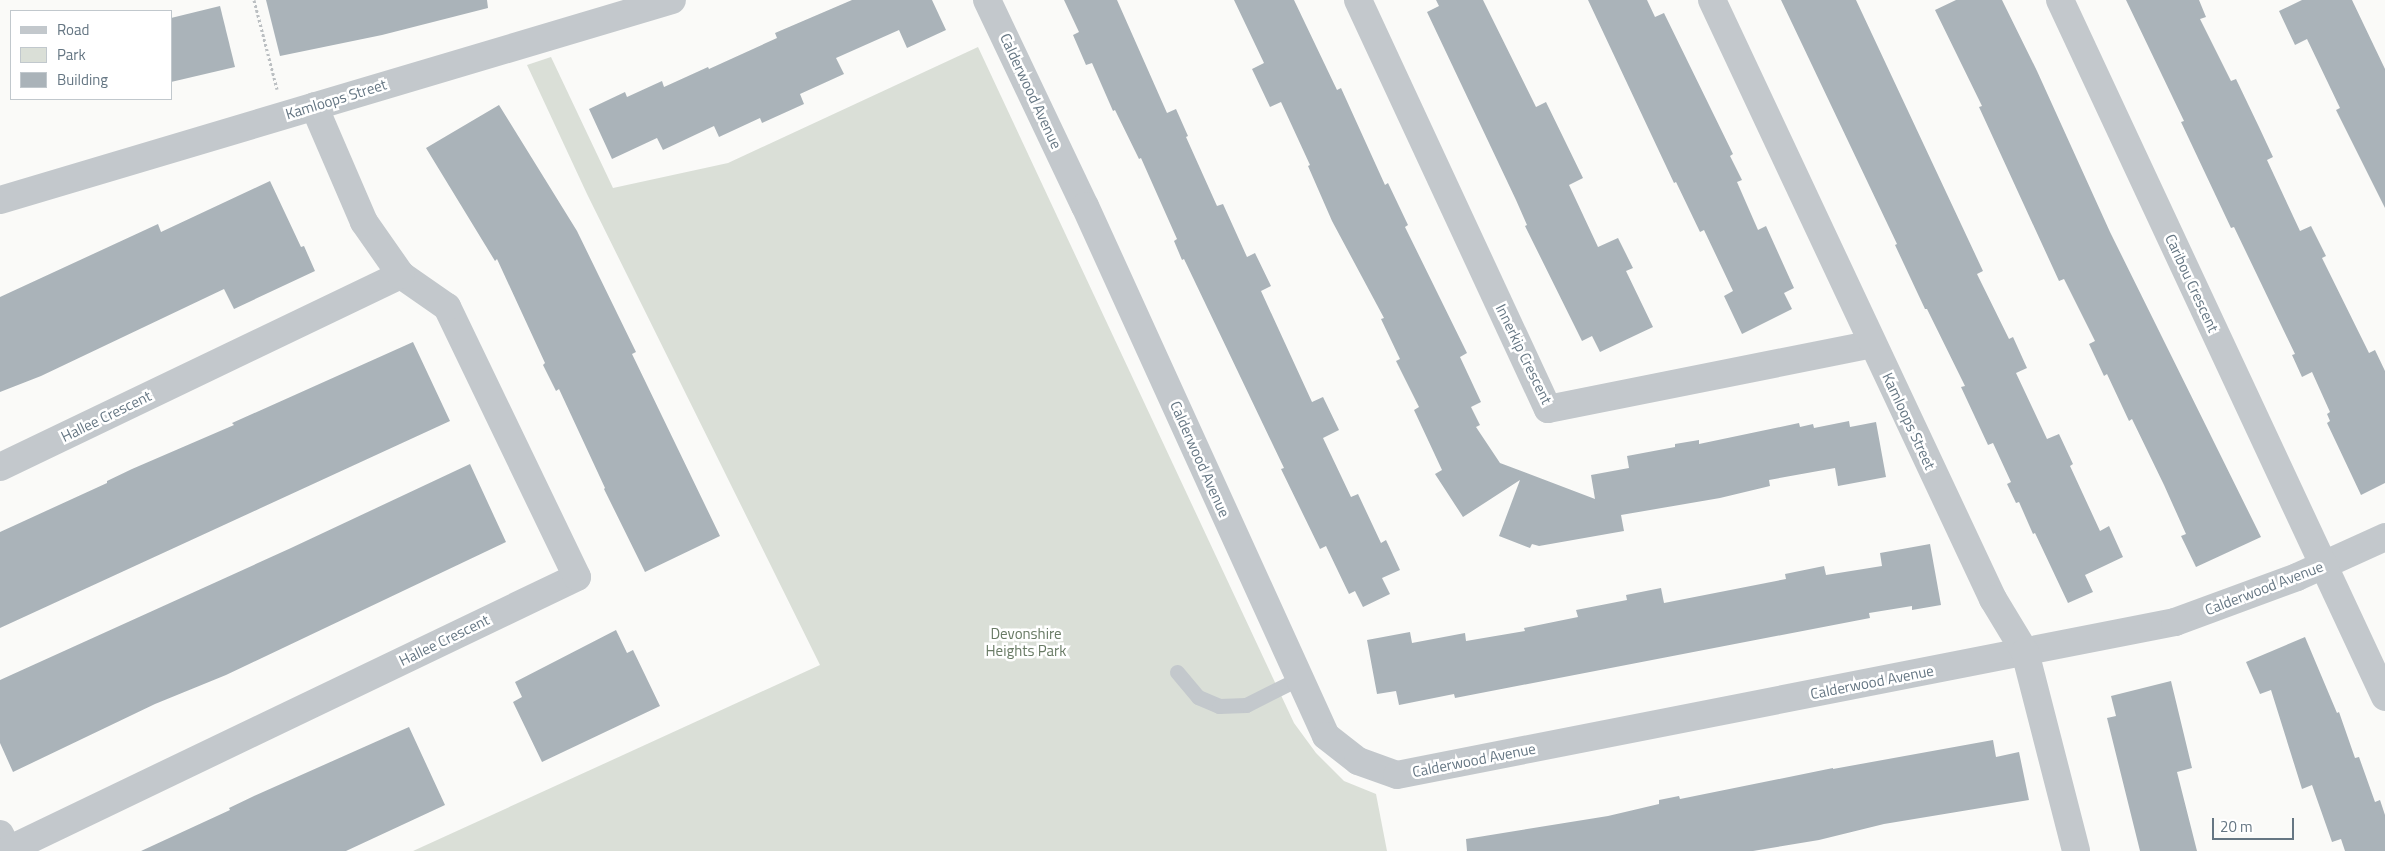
<!DOCTYPE html>
<style>
body{margin:0}
#map{position:relative;width:2385px;height:851px;overflow:hidden;background:#fafaf8;font-family:"Titillium Web",sans-serif}
div>[style]{position:absolute}
[style*='--x']{left:calc(var(--x)*1px);top:calc(var(--y)*1px);width:calc(var(--w)*1px);rotate:calc(var(--a)*1deg)}
.green>*{inset:0;background:#dadfd7}
.building>*{inset:0;background:#aab3b9}
.path>*{height:3px;margin-top:-1.5px;transform-origin:0;background:repeating-linear-gradient(90deg,#bbbfc2 0 2.5px,transparent 0 5px)}
.service>*{height:15px;margin:-7.5px;padding:0 7.5px;transform-origin:7.5px;border-radius:7.5px;background:#c3c8cc}
.minor>*{height:28px;margin:-14px;padding:0 14px;transform-origin:14px;border-radius:14px;background:#c3c8cc}
span{translate:-50% -50%;white-space:nowrap;text-align:center;line-height:1.15;-webkit-text-stroke:5px #fff;paint-order:stroke}
.street-label{font-size:15px;color:#657683}
.park-label{font-size:15px;color:#687a64}
.legend{position:absolute;left:10px;top:10px;width:162px;height:90px;box-sizing:border-box;background:#fff;border:1px solid #c1c8cd;margin:0;padding:6px 9px;list-style:none;font-size:15px;color:#657683}
.legend li{display:flex;align-items:center;gap:10px;height:25px}
.legend b{width:25px;border:1px solid #c1c8cd}
.scale{position:absolute;left:2212px;top:818px;width:82px;height:22px;box-sizing:border-box;border:2px solid #657683;border-top:0;padding-left:6px;font-size:15px;line-height:18px;white-space:nowrap;color:#657683;-webkit-text-stroke:4px #fff;paint-order:stroke}
</style>
<div id="map">
<div class="green">
<i style="clip-path:polygon(978px 47px,1294px 723px,1316px 753px,1344px 781px,1376px 794px,1387px 851px,413px 851px,820px 665px,587px 194px,527px 65px,551px 57px,613px 188px,728px 163px)"></i>
</div>
<div class="building">
<i style="clip-path:polygon(266px 0,487px 0,488px 8px,382px 35px,280px 56px)"></i>
<i style="clip-path:polygon(852px 0,932px 0,946px 30px,907px 48px,899px 30px,836px 58px,844px 74px,800px 94px,804px 104px,762px 123px,760px 118px,719px 137px,714px 126px,663px 150px,657px 138px,612px 159px,589px 109px,625px 92px,627px 97px,662px 81px,664px 87px,708px 67px,709px 69px,777px 38px,775px 33px)"></i>
<i style="clip-path:polygon(1064px 0,1117px 0,1167px 113px,1176px 109px,1188px 136px,1186px 137px,1217px 206px,1223px 204px,1247px 257px,1255px 253px,1271px 286px,1261px 291px,1312px 402px,1323px 397px,1339px 430px,1323px 438px,1351px 497px,1358px 494px,1381px 543px,1386px 540px,1400px 570px,1382px 578px,1390px 594px,1363px 607px,1355px 591px,1349px 594px,1326px 546px,1320px 549px,1281px 469px,1284px 468px,1184px 259px,1182px 260px,1174px 241px,1177px 239px,1141px 158px,1139px 159px,1115px 110px,1113px 111px,1092px 63px,1086px 65px,1073px 35px,1079px 32px)"></i>
<i style="clip-path:polygon(1234px 0,1294px 0,1337px 90px,1341px 88px,1385px 185px,1388px 183px,1408px 225px,1405px 227px,1467px 353px,1460px 357px,1481px 402px,1471px 407px,1480px 425px,1476px 427px,1500px 463px,1595px 499px,1591px 475px,1629px 468px,1627px 456px,1675px 447px,1675px 444px,1699px 440px,1699px 444px,1799px 423px,1800px 427px,1813px 424px,1814px 428px,1849px 421px,1850px 427px,1876px 422px,1886px 477px,1838px 486px,1835px 468px,1769px 480px,1770px 486px,1720px 498px,1621px 515px,1624px 531px,1539px 546px,1532px 544px,1530px 548px,1499px 536px,1520px 480px,1463px 517px,1435px 474px,1442px 470px,1414px 410px,1419px 407px,1396px 361px,1400px 359px,1381px 319px,1384px 318px,1332px 221px,1308px 166px,1310px 165px,1281px 102px,1270px 107px,1252px 69px,1264px 63px)"></i>
<i style="clip-path:polygon(1436px 0,1483px 0,1536px 107px,1546px 102px,1583px 178px,1569px 185px,1598px 247px,1618px 238px,1633px 268px,1626px 271px,1653px 327px,1600px 352px,1592px 336px,1582px 341px,1525px 226px,1527px 225px,1516px 200px,1427px 12px,1439px 6px)"></i>
<i style="clip-path:polygon(1588px 0,1647px 0,1655px 17px,1664px 13px,1733px 154px,1730px 156px,1742px 180px,1737px 182px,1758px 230px,1766px 226px,1794px 288px,1784px 293px,1792px 309px,1742px 334px,1724px 296px,1733px 291px,1704px 230px,1700px 232px,1676px 182px,1674px 183px)"></i>
<i style="clip-path:polygon(1781px 0,1856px 0,1983px 271px,1977px 274px,2009px 339px,2013px 337px,2027px 368px,2016px 373px,2047px 439px,2059px 434px,2073px 464px,2070px 466px,2100px 531px,2109px 526px,2123px 557px,2085px 575px,2093px 592px,2068px 603px,2035px 533px,2033px 534px,2019px 502px,2016px 503px,2007px 484px,2011px 482px,1993px 443px,1988px 445px,1961px 387px,1965px 386px,1927px 309px,1925px 309px,1895px 245px,1897px 244px)"></i>
<i style="clip-path:polygon(1956px 0,2002px 0,2037px 71px,2110px 232px,2261px 537px,2196px 567px,2181px 536px,2186px 534px,2164px 485px,2132px 419px,2129px 421px,2107px 374px,2104px 376px,2089px 344px,2095px 341px,2064px 279px,2059px 281px,1979px 107px,1982px 106px,1935px 10px)"></i>
<i style="clip-path:polygon(2126px 0,2199px 0,2206px 17px,2200px 19px,2231px 81px,2236px 79px,2259px 127px,2273px 157px,2267px 160px,2300px 231px,2311px 226px,2326px 256px,2322px 258px,2369px 353px,2375px 350px,2385px 371px,2385px 483px,2361px 495px,2327px 423px,2330px 421px,2327px 414px,2330px 412px,2312px 372px,2302px 377px,2292px 355px,2295px 354px,2234px 227px,2231px 228px,2181px 122px,2184px 121px)"></i>
<i style="clip-path:polygon(2302px 0,2352px 0,2385px 69px,2385px 208px,2336px 110px,2340px 108px,2307px 39px,2295px 45px,2279px 11px)"></i>
<i style="clip-path:polygon(220px 6px,235px 67px,171px 82px,171px 18px)"></i>
<i style="clip-path:polygon(499px 105px,577px 231px,636px 352px,632px 354px,720px 536px,645px 572px,604px 489px,605px 488px,559px 389px,556px 391px,543px 365px,545px 363px,497px 259px,495px 261px,426px 148px)"></i>
<i style="clip-path:polygon(270px 181px,301px 247px,304px 246px,315px 271px,234px 309px,224px 289px,41px 376px,0 392px,0 297px,158px 224px,161px 232px)"></i>
<i style="clip-path:polygon(413px 342px,450px 421px,0 628px,0 532px,107px 483px,107px 481px,132px 469px,234px 425px,232px 423px)"></i>
<i style="clip-path:polygon(470px 464px,506px 542px,226px 675px,155px 704px,13px 772px,0 743px,0 680px,291px 548px)"></i>
<i style="clip-path:polygon(1930px 544px,1941px 605px,1912px 610px,1912px 606px,1869px 613px,1870px 618px,1455px 698px,1454px 694px,1399px 705px,1396px 691px,1377px 694px,1367px 640px,1410px 632px,1412px 643px,1465px 633px,1466px 641px,1525px 631px,1524px 628px,1578px 617px,1576px 610px,1627px 600px,1626px 595px,1661px 588px,1664px 603px,1786px 579px,1785px 574px,1824px 566px,1826px 575px,1882px 566px,1880px 553px)"></i>
<i style="clip-path:polygon(616px 630px,627px 653px,633px 650px,660px 706px,542px 762px,513px 702px,522px 697px,515px 682px)"></i>
<i style="clip-path:polygon(2305px 637px,2337px 713px,2339px 712px,2355px 758px,2359px 757px,2375px 802px,2380px 800px,2385px 815px,2385px 851px,2345px 851px,2341px 839px,2332px 842px,2312px 785px,2302px 789px,2271px 690px,2260px 694px,2246px 662px)"></i>
<i style="clip-path:polygon(2171px 681px,2192px 768px,2177px 772px,2197px 851px,2140px 851px,2107px 718px,2116px 716px,2111px 696px)"></i>
<i style="clip-path:polygon(409px 727px,445px 805px,346px 851px,141px 851px,230px 810px,229px 808px,254px 796px)"></i>
<i style="clip-path:polygon(1993px 740px,1996px 757px,2019px 752px,2029px 800px,1884px 824px,1819px 840px,1753px 851px,1467px 851px,1466px 839px,1608px 816px,1659px 804px,1659px 800px,1679px 796px,1680px 799px,1833px 768px,1833px 769px)"></i>
</div>
<div class="path">
<i style="--x:254;--y:0;--w:92;--a:75.5"></i>
</div>
<div class="service">
<i style="--x:1177;--y:672;--w:33;--a:50"></i>
<i style="--x:1198;--y:697;--w:23;--a:23"></i>
<i style="--x:1219;--y:706;--w:27;--a:-2"></i>
<i style="--x:1246;--y:705;--w:60;--a:-26.6"></i>
</div>
<div class="minor">
<i style="--x:987;--y:0;--w:228;--a:64.6"></i>
<i style="--x:1085;--y:206;--w:582;--a:65.55"></i>
<i style="--x:1326;--y:736;--w:41;--a:38"></i>
<i style="--x:1358;--y:761;--w:41;--a:19.7"></i>
<i style="--x:1397;--y:775;--w:793;--a:-11.13"></i>
<i style="--x:2175;--y:622;--w:130;--a:-20.2"></i>
<i style="--x:2297;--y:577;--w:97;--a:-24.4"></i>
<i style="--x:1358;--y:0;--w:451;--a:65.1"></i>
<i style="--x:1548;--y:409;--w:331;--a:-11.3"></i>
<i style="--x:1712;--y:0;--w:662;--a:64.87"></i>
<i style="--x:1993;--y:599;--w:62;--a:58.9"></i>
<i style="--x:2025;--y:652;--w:205;--a:75.6"></i>
<i style="--x:2060;--y:0;--w:769;--a:65"></i>
<i style="--x:0;--y:200;--w:701;--a:-16.57"></i>
<i style="--x:0;--y:467;--w:445;--a:-25.6"></i>
<i style="--x:0;--y:834;--w:18;--a:63"></i>
<i style="--x:8;--y:850;--w:631;--a:-25.63"></i>
<i style="--x:577;--y:577;--w:300;--a:-115.7"></i>
<i style="--x:447;--y:307;--w:56;--a:-145.2"></i>
<i style="--x:401;--y:275;--w:65;--a:-124.9"></i>
<i style="--x:364;--y:222;--w:126;--a:-113.3"></i>
</div>
<div class="street-label">
<span style="left:1031px;top:91px;rotate:65deg">Calderwood Avenue</span>
<span style="left:336px;top:99px;rotate:-17deg">Kamloops Street</span>
<span style="left:2192px;top:283px;rotate:65deg">Caribou Crescent</span>
<span style="left:1524px;top:354px;rotate:64deg">Innerkip Crescent</span>
<span style="left:106px;top:416px;rotate:-26deg">Hallee Crescent</span>
<span style="left:1909px;top:421px;rotate:65deg">Kamloops Street</span>
<span style="left:1200px;top:459px;rotate:66deg">Calderwood Avenue</span>
<span style="left:2264px;top:588px;rotate:-21deg">Calderwood Avenue</span>
<span style="left:444px;top:640px;rotate:-26deg">Hallee Crescent</span>
<span style="left:1872px;top:682px;rotate:-11deg">Calderwood Avenue</span>
<span style="left:1474px;top:760px;rotate:-11deg">Calderwood Avenue</span>
</div>
<div class="park-label">
<span style="left:1026px;top:642px">Devonshire<br>Heights Park</span>
</div>
<ul class="legend">
<li><b style="height:6px;background:#c3c8cc"></b>Road</li>
<li><b style="height:14px;background:#dadfd7"></b>Park</li>
<li><b style="height:14px;background:#aab3b9"></b>Building</li>
</ul>
<div class="scale">20 m</div>
</div>
